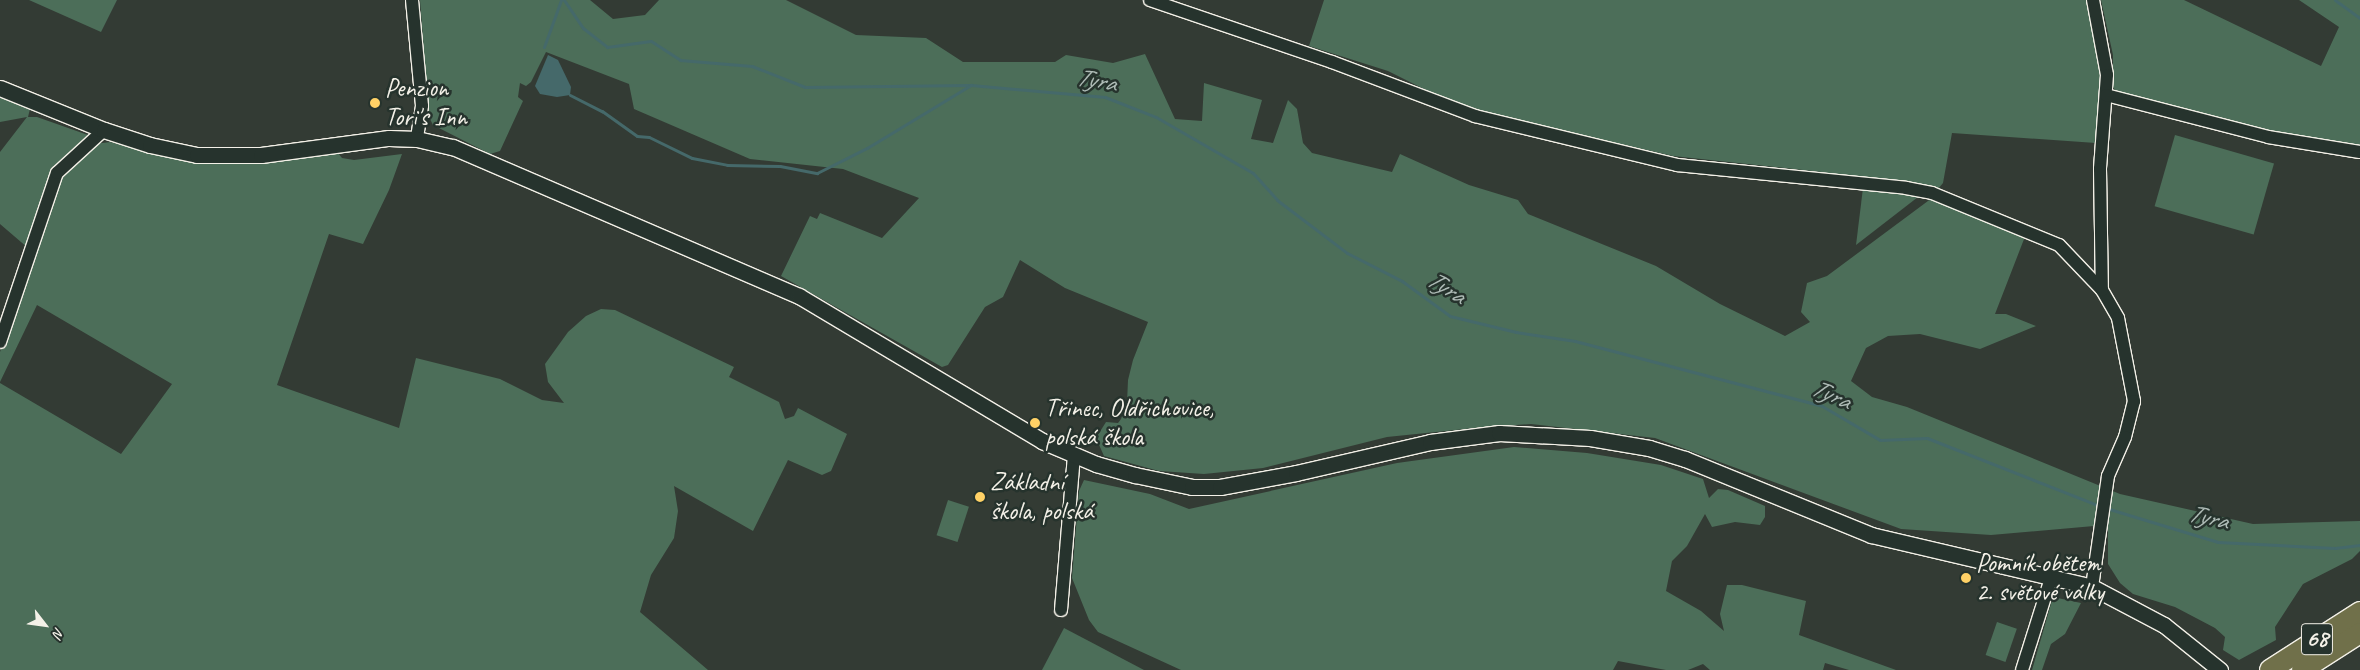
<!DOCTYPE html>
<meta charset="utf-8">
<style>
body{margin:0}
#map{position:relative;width:2360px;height:670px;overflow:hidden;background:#333b34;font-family:Caveat,sans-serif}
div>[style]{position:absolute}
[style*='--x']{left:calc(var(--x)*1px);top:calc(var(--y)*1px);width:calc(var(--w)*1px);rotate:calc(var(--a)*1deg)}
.green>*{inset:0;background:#4c6e59;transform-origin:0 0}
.water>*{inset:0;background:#45696a}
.stream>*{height:3px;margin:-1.5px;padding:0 1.5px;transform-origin:1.5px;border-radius:1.5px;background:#45696a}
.roads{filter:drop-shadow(1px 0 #f4f1e8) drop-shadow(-1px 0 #f4f1e8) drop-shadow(0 1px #f4f1e8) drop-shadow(0 -1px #f4f1e8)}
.minor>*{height:12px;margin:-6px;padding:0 6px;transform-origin:6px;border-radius:6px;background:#26332d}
.tertiary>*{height:15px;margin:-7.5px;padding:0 7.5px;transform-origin:7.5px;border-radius:7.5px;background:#26332d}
.trunk>*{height:20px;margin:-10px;padding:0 10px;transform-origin:10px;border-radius:10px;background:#70704a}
.dots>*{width:14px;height:14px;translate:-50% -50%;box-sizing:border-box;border:2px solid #26332d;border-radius:50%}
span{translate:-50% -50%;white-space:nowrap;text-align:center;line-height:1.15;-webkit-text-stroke:5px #26332d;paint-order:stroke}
.shield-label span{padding:1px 4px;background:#26332d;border:1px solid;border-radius:4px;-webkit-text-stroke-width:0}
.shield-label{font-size:24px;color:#f4f1e8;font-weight:700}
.poi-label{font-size:25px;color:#f4f1e8}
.left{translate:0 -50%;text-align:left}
.water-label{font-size:26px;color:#aebbb6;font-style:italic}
.north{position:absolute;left:20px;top:600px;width:50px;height:50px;-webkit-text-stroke:4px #26332d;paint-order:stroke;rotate:120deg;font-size:14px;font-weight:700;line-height:20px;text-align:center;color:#f4f1e8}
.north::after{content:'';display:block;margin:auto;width:18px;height:22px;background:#f4f1e8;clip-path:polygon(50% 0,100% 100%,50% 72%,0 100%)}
</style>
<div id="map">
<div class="green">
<i style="clip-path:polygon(29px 0,117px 0,101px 32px)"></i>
<i style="clip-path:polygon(420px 0,590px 0,613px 19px,645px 15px,659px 0,786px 0,856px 35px,926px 38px,963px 62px,1055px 62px,1066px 55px,1113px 63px,1145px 54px,1175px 119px,1202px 121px,1204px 83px,1262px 100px,1251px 139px,1273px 143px,1288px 100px,1297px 109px,1303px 143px,1312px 153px,1392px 172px,1400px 154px,1469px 185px,1518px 200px,1528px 214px,1656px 266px,1720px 304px,1785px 336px,1810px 322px,1801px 312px,1807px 283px,1827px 276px,1932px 198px,2026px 234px,1995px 314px,2006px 314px,2036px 326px,1980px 349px,1920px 334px,1888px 336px,1866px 348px,1851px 381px,1872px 397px,1907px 407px,2120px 494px,2253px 524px,2360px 521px,2360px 551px,2352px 559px,2303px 584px,2275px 627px,2276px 640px,2239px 660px,2223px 650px,2225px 637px,2215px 628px,2175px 607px,2133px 594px,2120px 583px,2108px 564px,2108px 529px,2094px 526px,1991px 535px,1901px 529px,1655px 438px,1531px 424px,1475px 428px,1387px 437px,1263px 468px,1204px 474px,1159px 471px,1104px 456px,1096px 438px,1106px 422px,1118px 423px,1121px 419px,1127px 403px,1128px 380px,1133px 360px,1148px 322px,1065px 288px,1020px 260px,1003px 297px,985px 307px,948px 365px,942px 367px,781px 276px,810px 216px,817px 219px,820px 213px,882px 238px,919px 198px,843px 169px,750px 159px,634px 109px,629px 84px,546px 52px,531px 82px,526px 86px,520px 83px,518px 97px,523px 101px,500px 151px,490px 154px,433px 125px,429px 117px)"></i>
<i style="clip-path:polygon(1324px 0,2088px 0,2101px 65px,2096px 143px,1952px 133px,1943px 183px,1938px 189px,1821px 172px,1673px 156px,1462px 108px,1388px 71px,1309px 46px)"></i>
<i style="clip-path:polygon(2101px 0,2184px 0,2321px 66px,2339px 27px,2299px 0,2360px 0,2360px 150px,2298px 142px,2117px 93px,2113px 87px,2113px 55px)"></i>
<i style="clip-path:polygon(0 95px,30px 109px,28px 117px,37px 117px,88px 135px,54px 168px,28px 248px,0 224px,0 152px,27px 117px,0 122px)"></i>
<i style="left:2175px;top:135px;width:103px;height:74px;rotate:16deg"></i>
<i style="clip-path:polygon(110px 142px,177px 159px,232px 164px,338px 153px,342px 158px,354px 160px,402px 154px,389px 190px,363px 244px,329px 234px,277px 385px,399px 428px,416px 358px,500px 379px,542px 400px,564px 403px,548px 382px,545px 364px,568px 332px,586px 316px,601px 309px,615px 310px,734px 367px,729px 377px,779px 402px,785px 419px,794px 416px,798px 408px,847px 434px,831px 471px,822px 475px,788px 460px,753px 531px,674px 486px,678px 511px,674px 538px,651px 575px,640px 612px,708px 670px,0 670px,0 383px,121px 454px,172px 384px,37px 305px,0 382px,0 352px,61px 178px,95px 144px)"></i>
<i style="clip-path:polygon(1863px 188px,1918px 197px,1856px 245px)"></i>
<i style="clip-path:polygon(1514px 447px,1587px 453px,1661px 465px,1703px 479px,1709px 498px,1718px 489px,1728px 490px,1765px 506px,1765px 517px,1760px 525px,1735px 522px,1712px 527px,1705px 514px,1687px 546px,1672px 561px,1666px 591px,1701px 611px,1724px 631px,1720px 614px,1727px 585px,1742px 585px,1806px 601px,1799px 635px,1896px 670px,1849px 670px,1825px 663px,1823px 670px,1710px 670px,1703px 664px,1688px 670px,1666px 670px,1618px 661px,1613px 670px,1181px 670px,1098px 632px,1089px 620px,1072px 578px,1079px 491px,1084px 480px,1150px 494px,1189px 509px,1397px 463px)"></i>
<i style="left:948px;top:500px;width:22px;height:37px;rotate:18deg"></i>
<i style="clip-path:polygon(2053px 597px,2081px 603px,2065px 634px,2051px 644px,2042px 670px,2032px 670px)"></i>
<i style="left:1997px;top:622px;width:21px;height:35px;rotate:19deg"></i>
<i style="clip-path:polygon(1064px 628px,1144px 670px,1042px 670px)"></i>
</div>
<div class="water">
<i style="clip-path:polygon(548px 55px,558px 60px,571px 87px,570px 95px,557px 97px,540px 94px,535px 86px)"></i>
</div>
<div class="stream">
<i style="--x:564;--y:0;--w:34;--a:56"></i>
<i style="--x:583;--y:28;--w:31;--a:38"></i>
<i style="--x:607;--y:47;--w:44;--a:-7.8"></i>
<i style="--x:651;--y:41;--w:35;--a:33"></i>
<i style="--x:680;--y:60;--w:72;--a:4.8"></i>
<i style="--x:752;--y:66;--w:57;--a:21.6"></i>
<i style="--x:805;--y:87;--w:166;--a:-0.7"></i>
<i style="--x:971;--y:85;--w:135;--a:5.1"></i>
<i style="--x:1105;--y:97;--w:55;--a:21.4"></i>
<i style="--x:1156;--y:117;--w:112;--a:30"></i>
<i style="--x:1253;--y:173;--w:36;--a:48"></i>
<i style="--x:1277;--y:200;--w:88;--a:37.1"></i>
<i style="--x:1347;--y:253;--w:62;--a:27"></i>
<i style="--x:1402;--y:281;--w:59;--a:36.1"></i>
<i style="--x:1450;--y:316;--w:68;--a:13.6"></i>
<i style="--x:1516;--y:332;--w:60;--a:8.7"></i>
<i style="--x:1575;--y:341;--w:255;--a:14.7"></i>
<i style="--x:1822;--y:406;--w:67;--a:30.4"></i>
<i style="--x:1880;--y:440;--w:47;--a:-2.4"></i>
<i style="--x:1927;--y:438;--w:186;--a:21.5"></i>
<i style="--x:2335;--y:0;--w:31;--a:36"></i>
<i style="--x:544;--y:47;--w:50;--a:-70.1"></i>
<i style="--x:570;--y:95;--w:36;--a:27"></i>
<i style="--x:602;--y:111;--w:43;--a:35.5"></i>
<i style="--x:637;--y:136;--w:12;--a:5"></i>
<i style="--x:649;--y:137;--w:48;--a:26"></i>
<i style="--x:692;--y:158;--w:36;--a:11"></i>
<i style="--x:727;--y:165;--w:53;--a:1.1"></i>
<i style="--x:780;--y:166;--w:38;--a:11"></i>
<i style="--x:817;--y:173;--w:56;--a:-26.6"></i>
<i style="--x:867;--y:148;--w:122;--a:-31.2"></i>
<i style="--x:2106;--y:508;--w:117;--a:16.9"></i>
<i style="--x:2218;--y:542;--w:117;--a:2.9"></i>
<i style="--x:2335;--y:548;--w:25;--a:-7"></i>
</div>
<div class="roads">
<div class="minor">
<i style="--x:412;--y:0;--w:106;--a:84.6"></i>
<i style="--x:422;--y:106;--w:33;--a:99"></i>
<i style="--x:1150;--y:0;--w:192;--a:18.8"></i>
<i style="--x:1332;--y:62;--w:153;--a:20.7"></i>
<i style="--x:1475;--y:116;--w:208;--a:13.6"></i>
<i style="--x:1677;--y:165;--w:230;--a:5.7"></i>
<i style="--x:1906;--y:188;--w:26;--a:11"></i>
<i style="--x:1932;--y:193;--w:137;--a:22.3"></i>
<i style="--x:2059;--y:245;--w:62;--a:46.3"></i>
<i style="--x:2102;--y:290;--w:32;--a:60"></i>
<i style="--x:2118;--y:318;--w:85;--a:79.1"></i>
<i style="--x:2134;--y:401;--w:37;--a:104"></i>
<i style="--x:2125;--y:437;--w:43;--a:113.6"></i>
<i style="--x:2108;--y:476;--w:112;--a:98.2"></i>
<i style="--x:2093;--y:0;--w:76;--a:79.4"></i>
<i style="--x:2107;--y:75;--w:94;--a:94.3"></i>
<i style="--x:2100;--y:169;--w:121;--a:89.1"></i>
<i style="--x:2106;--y:95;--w:167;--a:14.5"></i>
<i style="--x:2268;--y:137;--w:93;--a:9.3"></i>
<i style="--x:0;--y:342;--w:178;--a:-71.4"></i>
<i style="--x:57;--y:173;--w:64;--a:-42.5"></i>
<i style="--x:1061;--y:610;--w:155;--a:-85.2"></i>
<i style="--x:2022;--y:670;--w:96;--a:-72.5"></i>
</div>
<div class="tertiary">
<i style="--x:0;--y:88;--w:112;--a:22"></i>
<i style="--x:104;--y:130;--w:48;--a:18.1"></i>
<i style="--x:150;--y:145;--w:48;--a:12"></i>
<i style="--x:197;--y:155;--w:64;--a:0"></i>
<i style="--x:261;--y:155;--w:129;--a:-7.6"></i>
<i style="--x:389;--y:138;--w:28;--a:2"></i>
<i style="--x:417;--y:139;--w:37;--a:13"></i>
<i style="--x:453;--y:147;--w:377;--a:23.3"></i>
<i style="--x:799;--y:296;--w:283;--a:30.8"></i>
<i style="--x:1042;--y:441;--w:59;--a:23.1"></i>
<i style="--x:1096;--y:464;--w:41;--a:15.8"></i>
<i style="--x:1135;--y:475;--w:58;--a:11.9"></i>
<i style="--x:1192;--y:487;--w:28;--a:0"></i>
<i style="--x:1220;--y:487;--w:77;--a:-10.4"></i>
<i style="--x:1296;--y:473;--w:138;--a:-13"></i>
<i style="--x:1430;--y:442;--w:70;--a:-7.4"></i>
<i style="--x:1499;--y:433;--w:91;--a:3.1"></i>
<i style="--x:1590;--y:438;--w:60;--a:9.6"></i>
<i style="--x:1649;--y:448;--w:38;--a:17"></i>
<i style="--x:1685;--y:459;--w:201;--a:22.2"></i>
<i style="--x:1871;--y:535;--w:227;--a:13.2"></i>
<i style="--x:2092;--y:587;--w:81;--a:27.8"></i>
<i style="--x:2164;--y:625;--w:72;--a:38.8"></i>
</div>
<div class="trunk">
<i style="--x:2270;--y:670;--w:107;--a:-32.8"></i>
<i style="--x:2302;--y:670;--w:69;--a:-32.5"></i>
</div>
</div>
<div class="dots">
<i style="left:375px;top:103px;background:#ffd166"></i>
<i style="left:1035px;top:423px;background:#ffd166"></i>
<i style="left:980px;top:497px;background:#ffd166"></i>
<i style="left:1966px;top:578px;background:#ffd166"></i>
</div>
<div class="shield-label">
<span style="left:2317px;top:639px">68</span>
</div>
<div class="poi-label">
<span class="left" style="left:385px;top:103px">Penzion<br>Tori's Inn</span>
<span class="left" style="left:1045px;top:423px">Třinec, Oldřichovice,<br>polská škola</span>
<span class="left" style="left:990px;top:497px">Základní<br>škola, polská</span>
<span class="left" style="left:1976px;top:578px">Pomník obětem<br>2. světové války</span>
</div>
<div class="water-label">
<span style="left:1096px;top:80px;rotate:10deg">Tyra</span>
<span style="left:1446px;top:287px;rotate:32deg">Tyra</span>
<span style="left:1831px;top:394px;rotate:24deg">Tyra</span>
<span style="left:2208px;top:517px;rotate:13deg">Tyra</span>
</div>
<div class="north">N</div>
</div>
